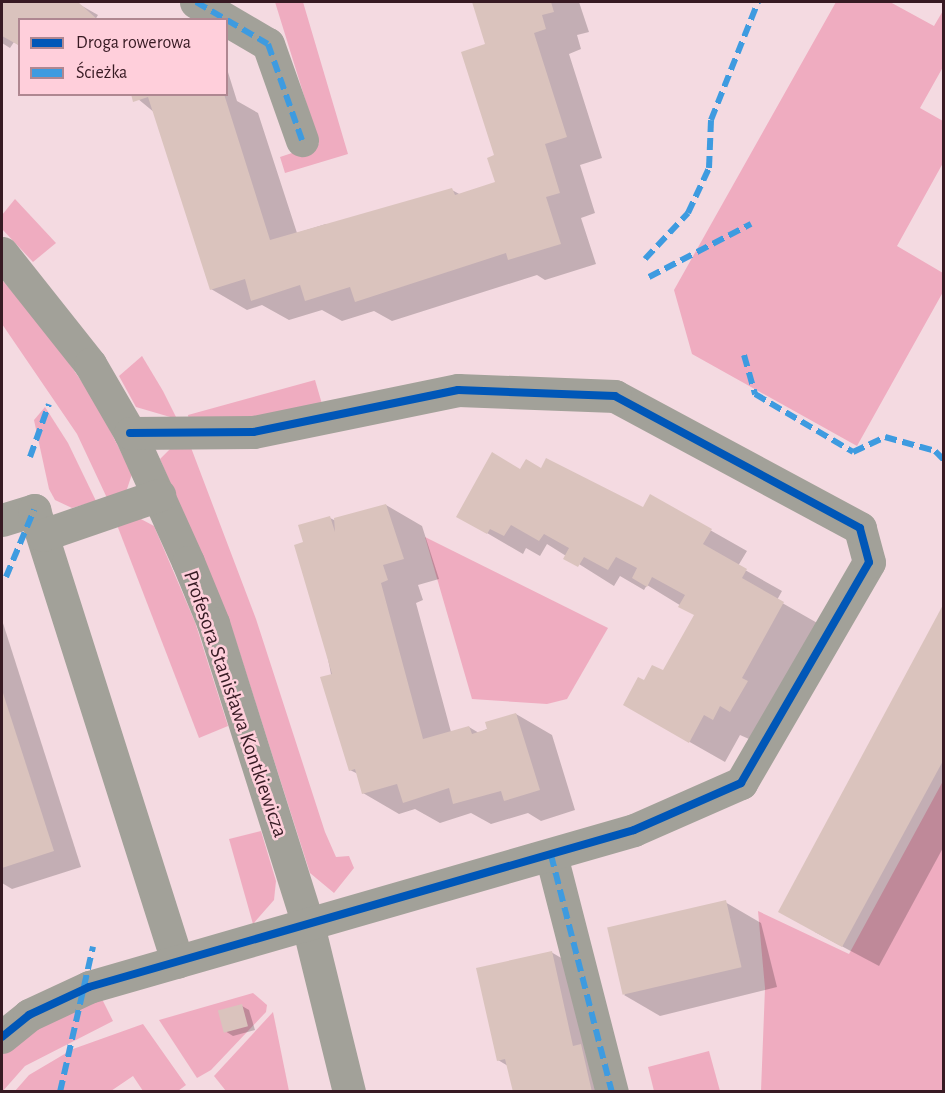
<!DOCTYPE html>
<meta charset="utf-8">
<style>
body{margin:0}
#map{position:relative;width:945px;height:1093px;overflow:hidden;background:#f4dae1;font-family:"Alegreya Sans",sans-serif}
div>[style]{position:absolute}
[style*='--x']{left:calc(var(--x)*1px);top:calc(var(--y)*1px);width:calc(var(--w)*1px);rotate:calc(var(--a)*1deg)}
.green>*{inset:0;background:#efacc0}
.shadow>*{inset:0;background:#0003}
.building>*{inset:0;background:#dac3bd;transform-origin:0 0}
.street>*{height:33px;margin:-16.5px;padding:0 16.5px;transform-origin:16.5px;border-radius:16.5px;background:#a2a199}
.quiet>*{height:6px;margin-top:-3px;transform-origin:0;background:repeating-linear-gradient(90deg,#3e9be0 0 12px,transparent 0 18px)}
.cycleway>*{height:8px;margin:-4px;padding:0 4px;transform-origin:4px;border-radius:4px;background:#0057b8}
span{translate:-50% -50%;white-space:nowrap;text-align:center;line-height:1.15;-webkit-text-stroke:5px #ffcfdb;paint-order:stroke}
.street-label{font-size:21px;color:#371a23}
.frame{position:absolute;inset:0;border:3px solid #371a23;pointer-events:none}
.legend{position:absolute;left:18px;top:18px;width:210px;height:78px;box-sizing:border-box;background:#ffcfdb;border:2px solid #af8791;margin:0;padding:8px 10px;list-style:none;font-size:18px;color:#371a23}
.legend li{display:flex;align-items:center;gap:12px;height:30px}
.legend b{width:30px;border:2px solid #af8791}
</style>
<div id="map">
<div class="green">
<i style="clip-path:polygon(275px 2px,303px 2px,348px 154px,285px 173px,280px 157px,319px 144px)"></i>
<i style="clip-path:polygon(836px 2px,890px 2px,934px 26px,944px 9px,943px 67px,920px 108px,943px 121px,943px 163px,897px 246px,943px 273px,943px 292px,857px 446px,692px 354px,674px 290px)"></i>
<i style="clip-path:polygon(15px 199px,56px 243px,33px 262px,2px 229px,2px 215px)"></i>
<i style="clip-path:polygon(2px 280px,47px 331px,97px 404px,132px 474px,126px 492px,107px 498px,77px 434px,2px 324px)"></i>
<i style="clip-path:polygon(142px 356px,163px 391px,177px 419px,136px 407px,119px 376px)"></i>
<i style="clip-path:polygon(315px 380px,322px 404px,254px 419px,189px 420px,188px 415px)"></i>
<i style="clip-path:polygon(45px 407px,68px 443px,96px 501px,72px 508px,55px 500px,49px 489px,34px 420px)"></i>
<i style="clip-path:polygon(175px 444px,190px 445px,256px 619px,325px 832px,336px 857px,349px 856px,354px 868px,334px 893px,310px 873px,232px 629px,160px 459px)"></i>
<i style="clip-path:polygon(139px 518px,154px 526px,195px 622px,228px 726px,199px 738px,117px 525px)"></i>
<i style="clip-path:polygon(425px 537px,608px 628px,567px 699px,547px 704px,472px 699px)"></i>
<i style="clip-path:polygon(943px 781px,943px 1091px,761px 1091px,765px 988px,758px 911px,849px 954px)"></i>
<i style="clip-path:polygon(261px 831px,276px 881px,274px 900px,253px 924px,229px 839px)"></i>
<i style="clip-path:polygon(253px 993px,267px 1005px,266px 1012px,211px 1070px,197px 1078px,159px 1020px)"></i>
<i style="clip-path:polygon(101px 997px,113px 1021px,25px 1066px,2px 1092px,2px 1052px,43px 1024px)"></i>
<i style="clip-path:polygon(273px 1012px,289px 1091px,226px 1091px,214px 1076px)"></i>
<i style="clip-path:polygon(143px 1024px,186px 1085px,178px 1091px,143px 1091px,133px 1076px,111px 1091px,15px 1091px,29px 1075px,73px 1049px)"></i>
<i style="clip-path:polygon(709px 1051px,720px 1091px,654px 1091px,648px 1067px)"></i>
</div>
<div class="shadow">
<i style="clip-path:polygon(2px 2px,75px 2px,98px 15px,95px 20px,20px 20px,20px 46px,14px 42px,10px 48px,2px 43px)"></i>
<i style="clip-path:polygon(474px 2px,579px 2px,589px 32px,577px 35px,581px 49px,569px 54px,602px 158px,580px 165px,595px 213px,581px 218px,596px 264px,545px 280px,537px 275px,392px 321px,374px 311px,342px 321px,322px 310px,289px 320px,262px 305px,247px 310px,211px 289px,155px 113px,132px 94px,226px 94px,227px 69px,237px 101px,258px 113px,297px 233px,326px 224px,332px 227px,452px 190px,461px 195px,497px 183px,487px 45px)"></i>
<i style="clip-path:polygon(541px 470px,643px 509px,650px 496px,747px 551px,738px 566px,782px 591px,777px 600px,819px 624px,749px 739px,740px 735px,725px 762px,658px 724px,644px 682px,664px 672px,696px 615px,647px 585px,644px 590px,620px 576px,614px 586px,547px 544px,540px 556px,526px 548px,523px 554px,458px 516px,521px 471px)"></i>
<i style="clip-path:polygon(386px 505px,422px 526px,439px 579px,418px 585px,423px 600px,416px 603px,451px 732px,469px 727px,479px 733px,516px 714px,552px 735px,575px 810px,541px 821px,528px 813px,491px 824px,471px 813px,440px 823px,415px 809px,399px 814px,363px 793px,358px 774px,350px 770px,305px 543px,330px 518px,336px 521px)"></i>
<i style="clip-path:polygon(944px 606px,944px 846px,879px 966px,815px 932px)"></i>
<i style="clip-path:polygon(2px 620px,81px 867px,12px 889px,2px 883px)"></i>
<i style="clip-path:polygon(725px 902px,761px 923px,777px 987px,660px 1016px,624px 995px)"></i>
<i style="clip-path:polygon(551px 952px,587px 973px,622px 1092px,514px 1092px,508px 1066px,498px 1060px)"></i>
<i style="clip-path:polygon(242px 1006px,249px 1010px,255px 1030px,233px 1036px,225px 1031px)"></i>
</div>
<div class="building">
<i style="clip-path:polygon(2px 2px,78px 2px,98px 20px,20px 20px,20px 46px,2px 36px)"></i>
<i style="clip-path:polygon(472px 2px,551px 2px,554px 12px,542px 15px,546px 29px,534px 33px,567px 137px,545px 144px,560px 193px,546px 197px,561px 244px,508px 260px,506px 253px,355px 302px,350px 287px,305px 301px,300px 285px,251px 301px,245px 279px,210px 290px,148px 97px,133px 102px,131px 94px,224px 94px,270px 240px,452px 188px,455px 195px,495px 182px,487px 158px,494px 155px,461px 52px,485px 44px)"></i>
<i style="clip-path:polygon(492px 452px,520px 469px,526px 459px,541px 468px,546px 458px,643px 507px,650px 494px,712px 529px,703px 544px,747px 569px,742px 578px,784px 602px,742px 678px,748px 681px,730px 712px,720px 706px,713px 720px,704px 715px,689px 743px,623px 705px,638px 677px,644px 680px,652px 665px,663px 670px,694px 615px,678px 607px,685px 595px,652px 577px,647px 587px,632px 578px,637px 568px,616px 557px,608px 570px,584px 557px,578px 567px,563px 559px,569px 548px,544px 534px,539px 541px,511px 525px,504px 536px,490px 529px,487px 534px,456px 517px)"></i>
<i style="clip-path:polygon(386px 504px,404px 559px,383px 565px,388px 580px,381px 583px,423px 739px,469px 726px,472px 734px,487px 729px,485px 722px,516px 713px,540px 790px,504px 801px,501px 791px,453px 804px,449px 788px,403px 803px,397px 784px,362px 794px,355px 769px,349px 771px,320px 677px,332px 674px,294px 545px,303px 542px,298px 525px,330px 516px,335px 532px,334px 518px)"></i>
<i style="clip-path:polygon(944px 603px,944px 759px,842px 947px,778px 912px)"></i>
<i style="clip-path:polygon(2px 690px,54px 851px,2px 868px)"></i>
<i style="left:726px;top:900px;width:69px;height:122px;rotate:77deg"></i>
<i style="clip-path:polygon(552px 951px,573px 1046px,581px 1044px,592px 1092px,513px 1092px,505px 1059px,497px 1061px,476px 968px)"></i>
<i style="left:242px;top:1004px;width:23px;height:25px;rotate:75deg"></i>
</div>
<div class="street">
<i style="--x:196;--y:2;--w:83;--a:30.3"></i>
<i style="--x:268;--y:44;--w:102;--a:70.5"></i>
<i style="--x:2;--y:253;--w:142;--a:51.6"></i>
<i style="--x:90;--y:364;--w:80;--a:59.9"></i>
<i style="--x:130;--y:433;--w:141;--a:65.8"></i>
<i style="--x:188;--y:562;--w:66;--a:67.7"></i>
<i style="--x:213;--y:623;--w:317;--a:72.5"></i>
<i style="--x:308;--y:925;--w:172;--a:76.2"></i>
<i style="--x:2;--y:520;--w:34;--a:-17"></i>
<i style="--x:34;--y:510;--w:474;--a:72.4"></i>
<i style="--x:43;--y:535;--w:123;--a:-19"></i>
<i style="--x:551;--y:855;--w:245;--a:75.6"></i>
<i style="--x:2;--y:1037;--w:35;--a:-39"></i>
<i style="--x:29;--y:1015;--w:66;--a:-25"></i>
<i style="--x:89;--y:987;--w:567;--a:-16.07"></i>
<i style="--x:634;--y:830;--w:117;--a:-23.7"></i>
<i style="--x:741;--y:783;--w:255;--a:-59.9"></i>
<i style="--x:869;--y:562;--w:35;--a:-105"></i>
<i style="--x:860;--y:528;--w:278;--a:-151.7"></i>
<i style="--x:615;--y:396;--w:157;--a:-177.8"></i>
<i style="--x:458;--y:390;--w:209;--a:168.4"></i>
<i style="--x:253;--y:432;--w:123;--a:179.5"></i>
</div>
<div class="quiet">
<i style="--x:196;--y:2;--w:83;--a:30.3"></i>
<i style="--x:268;--y:44;--w:102;--a:70.5"></i>
<i style="--x:645;--y:259;--w:63;--a:-46.9"></i>
<i style="--x:688;--y:213;--w:50;--a:-65"></i>
<i style="--x:709;--y:168;--w:48;--a:-87.6"></i>
<i style="--x:711;--y:120;--w:127;--a:-68.3"></i>
<i style="--x:649;--y:277;--w:115;--a:-27.5"></i>
<i style="--x:744;--y:355;--w:41;--a:74.2"></i>
<i style="--x:755;--y:394;--w:114;--a:30.6"></i>
<i style="--x:853;--y:452;--w:35;--a:-25"></i>
<i style="--x:885;--y:437;--w:52;--a:15.6"></i>
<i style="--x:935;--y:451;--w:13;--a:45"></i>
<i style="--x:30;--y:457;--w:56;--a:-70.3"></i>
<i style="--x:6;--y:577;--w:73;--a:-67.3"></i>
<i style="--x:551;--y:855;--w:245;--a:75.6"></i>
<i style="--x:60;--y:1092;--w:149;--a:-77.2"></i>
</div>
<div class="cycleway">
<i style="--x:2;--y:1037;--w:35;--a:-39"></i>
<i style="--x:29;--y:1015;--w:66;--a:-25"></i>
<i style="--x:89;--y:987;--w:567;--a:-16.07"></i>
<i style="--x:634;--y:830;--w:117;--a:-23.7"></i>
<i style="--x:741;--y:783;--w:255;--a:-59.9"></i>
<i style="--x:869;--y:562;--w:35;--a:-105"></i>
<i style="--x:860;--y:528;--w:278;--a:-151.7"></i>
<i style="--x:615;--y:396;--w:157;--a:-177.8"></i>
<i style="--x:458;--y:390;--w:209;--a:168.4"></i>
<i style="--x:253;--y:432;--w:123;--a:179.5"></i>
</div>
<div class="street-label">
<span style="left:235px;top:704px;rotate:71deg">Profesora Stanisława Kontkiewicza</span>
</div>
<div class="frame"></div>
<ul class="legend">
<li><b style="height:8px;background:#0057b8"></b>Droga rowerowa</li>
<li><b style="height:8px;background:#3e9be0"></b>Ścieżka</li>
</ul>
</div>
